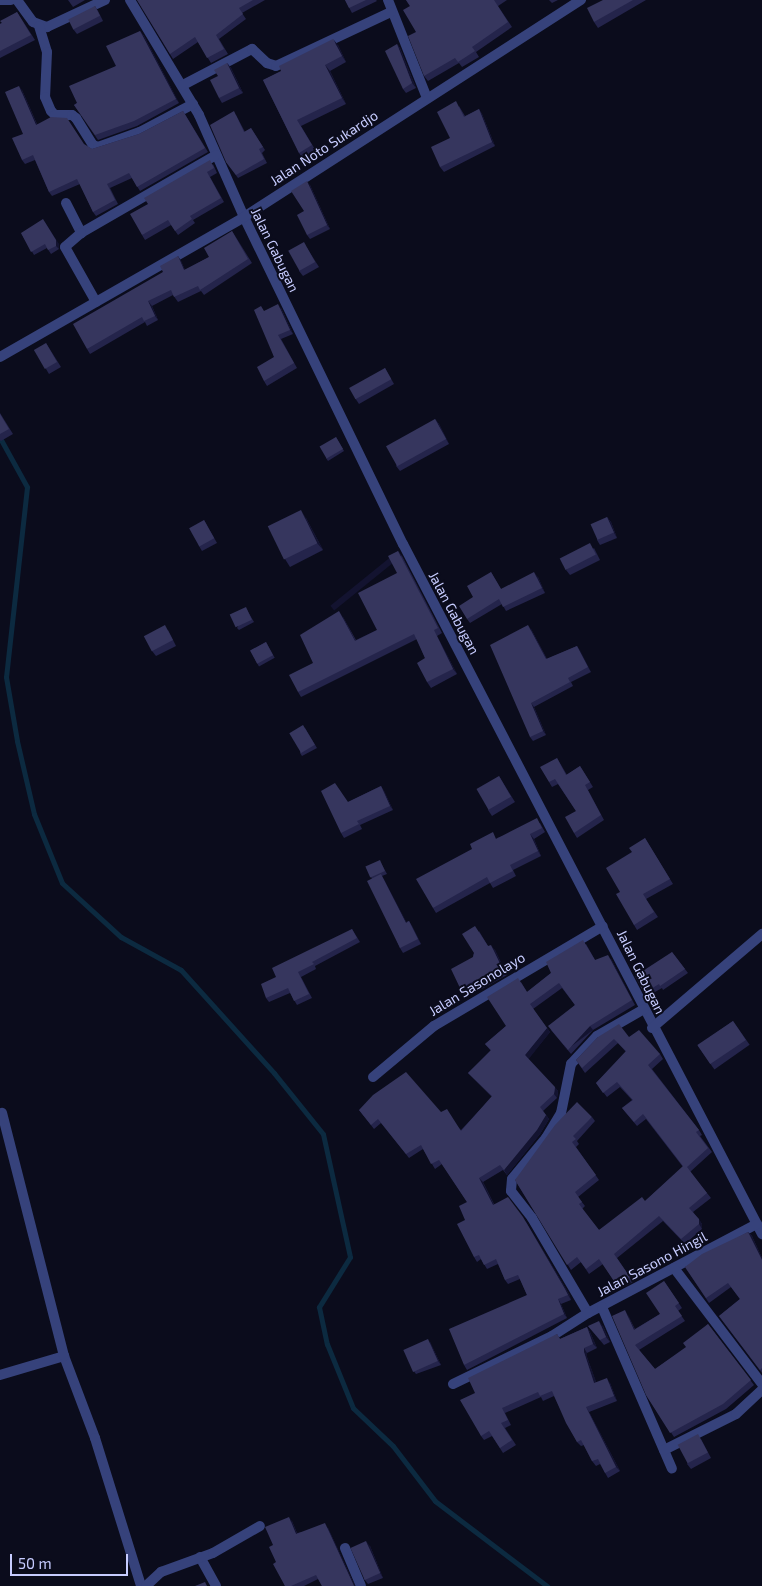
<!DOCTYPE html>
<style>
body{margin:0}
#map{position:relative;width:762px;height:1586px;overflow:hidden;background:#0b0c1c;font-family:"Exo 2",sans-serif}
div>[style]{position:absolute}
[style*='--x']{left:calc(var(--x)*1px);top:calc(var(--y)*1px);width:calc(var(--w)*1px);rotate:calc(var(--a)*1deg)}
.stream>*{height:5px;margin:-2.5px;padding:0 2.5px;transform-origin:2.5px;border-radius:2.5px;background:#0c2a40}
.minor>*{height:10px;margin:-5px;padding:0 5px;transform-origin:5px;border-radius:5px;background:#36427b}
.wall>*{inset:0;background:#24244b;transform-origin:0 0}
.shaded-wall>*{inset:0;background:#131330;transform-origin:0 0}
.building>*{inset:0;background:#36365e;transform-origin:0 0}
span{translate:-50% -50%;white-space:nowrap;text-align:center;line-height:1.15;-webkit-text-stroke:4px #0b0c1c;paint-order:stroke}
.street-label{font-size:14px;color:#c7ccff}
.scale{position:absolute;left:10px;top:1554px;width:118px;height:22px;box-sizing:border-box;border:2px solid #c7ccff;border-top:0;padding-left:6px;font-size:15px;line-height:18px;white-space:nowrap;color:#c7ccff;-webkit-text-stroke:4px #0b0c1c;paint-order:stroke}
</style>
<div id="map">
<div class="stream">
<i style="--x:0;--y:438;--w:56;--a:61.1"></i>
<i style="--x:27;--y:487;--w:191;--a:96.3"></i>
<i style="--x:6;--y:677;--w:65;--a:80.2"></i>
<i style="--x:17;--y:741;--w:75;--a:76.9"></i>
<i style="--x:34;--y:814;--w:74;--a:67.9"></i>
<i style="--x:62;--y:883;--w:80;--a:42.5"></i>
<i style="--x:121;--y:937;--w:68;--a:28.8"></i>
<i style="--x:181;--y:970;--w:139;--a:47.9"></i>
<i style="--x:274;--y:1073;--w:78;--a:51.2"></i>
<i style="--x:323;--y:1134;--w:126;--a:77.6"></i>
<i style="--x:350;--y:1257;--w:59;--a:121.8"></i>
<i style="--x:319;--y:1307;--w:38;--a:78"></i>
<i style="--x:327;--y:1344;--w:69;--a:67.9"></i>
<i style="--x:353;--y:1408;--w:55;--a:43.5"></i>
<i style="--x:393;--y:1446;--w:69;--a:52.6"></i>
<i style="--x:435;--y:1501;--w:141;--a:37.2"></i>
</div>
<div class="minor">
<i style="--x:1;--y:0;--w:10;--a:0"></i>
<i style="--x:17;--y:0;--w:27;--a:54"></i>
<i style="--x:33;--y:22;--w:15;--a:20"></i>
<i style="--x:47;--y:27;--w:64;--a:-25"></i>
<i style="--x:130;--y:0;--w:134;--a:59"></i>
<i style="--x:199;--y:115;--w:111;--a:66.2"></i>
<i style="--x:244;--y:217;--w:364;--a:64.1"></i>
<i style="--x:403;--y:544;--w:778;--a:62.51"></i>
<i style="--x:388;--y:0;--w:105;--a:68.3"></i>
<i style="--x:39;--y:26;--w:27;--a:73"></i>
<i style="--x:47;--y:52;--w:45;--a:92.5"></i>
<i style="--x:45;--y:97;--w:15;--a:67"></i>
<i style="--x:51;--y:111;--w:6;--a:45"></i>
<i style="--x:55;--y:115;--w:17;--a:0"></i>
<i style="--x:72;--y:115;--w:5;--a:37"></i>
<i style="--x:76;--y:118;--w:32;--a:58"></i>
<i style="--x:93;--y:145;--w:5;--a:22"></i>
<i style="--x:98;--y:147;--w:45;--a:-19.7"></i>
<i style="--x:140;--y:132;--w:60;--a:-27.8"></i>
<i style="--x:183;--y:85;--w:78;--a:-27.6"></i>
<i style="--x:252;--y:49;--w:21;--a:43"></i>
<i style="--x:267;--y:63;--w:9;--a:18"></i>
<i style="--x:276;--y:66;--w:127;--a:-25.2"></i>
<i style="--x:66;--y:203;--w:34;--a:63"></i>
<i style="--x:81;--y:233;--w:156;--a:-30"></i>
<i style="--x:81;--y:233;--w:21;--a:139"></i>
<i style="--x:65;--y:247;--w:63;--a:60.6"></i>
<i style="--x:0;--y:357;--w:281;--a:-29.8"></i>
<i style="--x:244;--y:217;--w:401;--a:-32.8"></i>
<i style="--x:644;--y:1009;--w:54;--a:150.1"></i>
<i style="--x:597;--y:1036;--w:38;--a:133"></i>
<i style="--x:571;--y:1064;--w:50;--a:101.5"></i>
<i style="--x:561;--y:1113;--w:29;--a:121"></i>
<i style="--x:546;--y:1138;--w:53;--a:129.7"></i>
<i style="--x:512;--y:1179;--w:12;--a:95"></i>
<i style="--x:511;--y:1191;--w:34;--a:52"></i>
<i style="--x:532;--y:1218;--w:110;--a:59.5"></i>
<i style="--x:588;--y:1313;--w:191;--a:-27.8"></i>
<i style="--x:652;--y:1028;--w:145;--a:-40.5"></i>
<i style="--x:373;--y:1077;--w:80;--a:-39.9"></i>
<i style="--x:434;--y:1026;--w:196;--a:-30.6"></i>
<i style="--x:674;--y:1268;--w:146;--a:52.8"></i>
<i style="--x:602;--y:1307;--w:176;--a:66.6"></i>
<i style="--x:64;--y:1356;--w:88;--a:69.3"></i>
<i style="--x:95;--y:1438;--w:155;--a:72.7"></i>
<i style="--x:0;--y:1375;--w:67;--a:-16.5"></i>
<i style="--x:64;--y:1356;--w:251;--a:-104.3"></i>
<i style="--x:453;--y:1384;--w:110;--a:-25.9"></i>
<i style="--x:552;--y:1336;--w:43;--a:-32.6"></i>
<i style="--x:664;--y:1450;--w:80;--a:-26.6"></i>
<i style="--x:736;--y:1414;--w:35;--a:-43"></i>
<i style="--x:345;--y:1548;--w:41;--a:67.2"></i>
<i style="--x:200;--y:1557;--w:33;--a:61"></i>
<i style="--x:146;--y:1586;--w:21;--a:-43"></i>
<i style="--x:161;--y:1572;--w:55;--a:-20.1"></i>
<i style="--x:213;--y:1553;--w:54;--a:-29.9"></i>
</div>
<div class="wall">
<i style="clip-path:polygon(68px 0,85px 0,73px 7px)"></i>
<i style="clip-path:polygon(137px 0,265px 0,242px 13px,246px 19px,219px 39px,228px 54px,211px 63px,198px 42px,173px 59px)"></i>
<i style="clip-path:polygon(345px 0,376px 0,377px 1px,352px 13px)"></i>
<i style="clip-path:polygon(406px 0,507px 0,498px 6px,512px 27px,476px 52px,479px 57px,462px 67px,459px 63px,428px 81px,424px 76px,416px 32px,410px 6px)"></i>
<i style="clip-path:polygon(549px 0,558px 0,552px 3px)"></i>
<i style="clip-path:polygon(603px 0,646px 0,598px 28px,594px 22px)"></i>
<i style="clip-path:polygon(95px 6px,98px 11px,103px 21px,77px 34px,73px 29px)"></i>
<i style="clip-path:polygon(17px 12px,35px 40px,0 58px,0 24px)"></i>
<i style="clip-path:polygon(140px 31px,144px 36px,179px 103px,137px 126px,98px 140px,74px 105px,77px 103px,116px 66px)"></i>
<i style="clip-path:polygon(397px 44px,400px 48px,416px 88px,406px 93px,403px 89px)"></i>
<i style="clip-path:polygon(338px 45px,346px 62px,330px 71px,346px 104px,301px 126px,316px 151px,303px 159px,299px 153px,263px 80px)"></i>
<i style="clip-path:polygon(227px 63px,231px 68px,243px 93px,222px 103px,219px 98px)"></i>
<i style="clip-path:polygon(22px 90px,37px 124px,85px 145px,92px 149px,139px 134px,183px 111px,208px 152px,140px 191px,132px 178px,110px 188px,118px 204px,96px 216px,93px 212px,80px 184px,52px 196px,49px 192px,35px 160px,25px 164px,22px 160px,23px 134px)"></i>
<i style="clip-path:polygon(459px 106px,465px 116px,479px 109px,482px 114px,495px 146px,444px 172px,440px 167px,450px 138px)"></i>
<i style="clip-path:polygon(236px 115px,245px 132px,251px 128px,265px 150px,262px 153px,267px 163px,238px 178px,226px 162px)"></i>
<i style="clip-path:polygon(213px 164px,217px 173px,210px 177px,224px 202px,193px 220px,195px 223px,178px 235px,171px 225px,145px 240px,142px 235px)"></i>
<i style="clip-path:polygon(310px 185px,330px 229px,310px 239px,307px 235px,304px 211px)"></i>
<i style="clip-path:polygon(232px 231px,252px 263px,204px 295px,201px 291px,178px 302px,173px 295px,152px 306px,158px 320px,147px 326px,145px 322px,90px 354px,87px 349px,163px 272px,178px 256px,181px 261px,185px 270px,209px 257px)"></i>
<i style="clip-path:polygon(21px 233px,59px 244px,59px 249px,51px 254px,47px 248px,34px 255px)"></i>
<i style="clip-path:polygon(307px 248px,319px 267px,303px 276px,299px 271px)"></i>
<i style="clip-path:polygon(281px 308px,293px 334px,281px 339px,297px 368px,267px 386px,264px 381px,274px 357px,264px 311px)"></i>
<i style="clip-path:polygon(46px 343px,61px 367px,49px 374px,46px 369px)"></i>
<i style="clip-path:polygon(385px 368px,394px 384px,359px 404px,355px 398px)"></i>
<i style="clip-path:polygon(0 413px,13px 434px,1px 441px,0 440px)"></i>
<i style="clip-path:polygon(435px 419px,439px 424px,449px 444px,400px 471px,396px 466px)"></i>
<i style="clip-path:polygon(336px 437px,344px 451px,328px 461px,326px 458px)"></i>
<i style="clip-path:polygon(607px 517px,611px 522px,617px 538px,600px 545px,597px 540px)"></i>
<i style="clip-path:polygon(306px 518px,323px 550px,290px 567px,285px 559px)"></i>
<i style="clip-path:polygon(204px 520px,217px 543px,202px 551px,199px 546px)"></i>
<i style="clip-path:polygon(594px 548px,600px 560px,570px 575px,566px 570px)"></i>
<i style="clip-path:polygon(398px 551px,402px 556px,442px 633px,437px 636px,457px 674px,431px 688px,427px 682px,425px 658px,417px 639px,301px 697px,298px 692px,313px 663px,343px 617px,356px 640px,377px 630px,397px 573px)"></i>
<i style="clip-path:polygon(491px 572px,501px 589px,538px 577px,545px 593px,506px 611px,502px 604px,470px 623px,467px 619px,473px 597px)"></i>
<i style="clip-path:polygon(247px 610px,254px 622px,239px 630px,237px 628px)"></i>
<i style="clip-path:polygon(531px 629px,547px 659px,577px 646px,591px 672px,571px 682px,573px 686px,534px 707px,546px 735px,533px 741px,530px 737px)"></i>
<i style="clip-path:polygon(168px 630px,176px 646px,156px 656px,152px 651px)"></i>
<i style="left:266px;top:642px;width:18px;height:18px;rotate:61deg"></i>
<i style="clip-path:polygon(305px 728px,317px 748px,302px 756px,300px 753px)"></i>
<i style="clip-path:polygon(557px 758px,567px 775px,580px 766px,593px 787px,588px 790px,604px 820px,577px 838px,574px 833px,576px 811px,558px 784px,552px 787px,549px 782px)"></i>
<i style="clip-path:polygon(499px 776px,515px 802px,492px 816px,488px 810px)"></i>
<i style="clip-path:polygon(381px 786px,384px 791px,393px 810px,360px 825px,362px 829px,344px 838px,341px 833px,348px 802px)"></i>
<i style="clip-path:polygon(540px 823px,545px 832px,534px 839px,541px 856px,513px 870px,516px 876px,493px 888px,490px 883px,436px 913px,433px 908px,497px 838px)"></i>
<i style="clip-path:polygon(645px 838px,673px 884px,646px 899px,658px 917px,637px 930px,634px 925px,620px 892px,632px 852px)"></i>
<i style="clip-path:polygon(381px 863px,387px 874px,382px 876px,406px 922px,409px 921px,412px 926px,421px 944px,403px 953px,400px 948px,372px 879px,366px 867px)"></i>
<i style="clip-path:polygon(352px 929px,360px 942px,315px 966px,316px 969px,301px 977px,312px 998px,297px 1005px,290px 993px,269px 1002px,266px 998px,276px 977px)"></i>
<i style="clip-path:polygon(479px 931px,488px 946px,495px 950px,507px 975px,482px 989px,479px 985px,464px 993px,460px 988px,473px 957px)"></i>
<i style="clip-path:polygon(586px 944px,595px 960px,611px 959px,635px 1005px,593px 1030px,571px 1054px,551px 1030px,575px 1005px,562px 988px,533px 1009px,550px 1032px,528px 1059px,558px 1091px,557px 1098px,543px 1111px,549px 1119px,540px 1134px,507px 1175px,503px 1170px,483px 1182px,494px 1204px,526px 1222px,569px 1294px,571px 1300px,561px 1304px,567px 1318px,467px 1370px,464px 1365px,527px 1295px,520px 1279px,508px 1284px,505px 1280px,498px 1264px,487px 1269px,481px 1259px,477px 1262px,474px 1257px,465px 1220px,467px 1202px,442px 1164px,435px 1169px,423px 1149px,409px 1158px,381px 1123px,374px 1129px,359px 1110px,441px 1112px,461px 1130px,492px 1097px,468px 1073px,491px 1051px,485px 1044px,506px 1026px,521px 982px,527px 992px,551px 973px)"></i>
<i style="clip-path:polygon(672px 952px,688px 973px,663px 990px,662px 988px,646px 997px,644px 993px)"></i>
<i style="left:733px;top:1021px;width:29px;height:43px;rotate:55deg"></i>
<i style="clip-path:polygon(598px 1037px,629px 1037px,660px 1054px,663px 1059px,652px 1069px,699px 1130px,702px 1135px,700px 1136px,712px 1152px,690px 1172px,711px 1198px,693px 1212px,702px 1224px,702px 1229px,685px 1244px,663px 1221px,617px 1258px,633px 1282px,619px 1289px,603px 1264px,589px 1274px,581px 1262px,571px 1270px,515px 1180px,592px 1117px,595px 1121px,577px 1141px,579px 1144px,576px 1147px,599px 1180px,578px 1197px,585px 1206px,582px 1209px,599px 1230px,645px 1201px,683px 1167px,646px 1119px,637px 1126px,626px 1113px,622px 1108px,632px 1100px,620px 1087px,607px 1097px,596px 1083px,626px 1052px,618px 1043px,585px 1073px,576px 1060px)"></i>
<i style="clip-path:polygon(748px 1232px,752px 1236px,762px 1258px,762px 1373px,719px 1316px,740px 1299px,731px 1287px,709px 1303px,685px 1267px)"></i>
<i style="clip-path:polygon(664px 1281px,682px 1308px,678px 1311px,685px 1321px,639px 1350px,655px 1369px,686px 1348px,708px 1324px,754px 1385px,726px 1409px,674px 1437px,646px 1395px,628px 1315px,635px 1329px,660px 1314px)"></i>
<i style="clip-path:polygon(588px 1326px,603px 1326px,610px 1342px,604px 1345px)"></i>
<i style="clip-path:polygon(587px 1327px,590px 1332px,597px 1348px,587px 1353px,587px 1357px,596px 1382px,610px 1383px,617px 1401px,589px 1412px,620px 1471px,608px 1478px,600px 1464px,596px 1466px,592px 1461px,584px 1445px,581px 1446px,577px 1442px,554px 1396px,543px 1401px,541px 1397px,505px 1413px,511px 1425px,505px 1428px,516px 1445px,503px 1453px,492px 1436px,484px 1440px,481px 1436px,475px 1393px,557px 1334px,560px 1339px)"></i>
<i style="clip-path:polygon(430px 1342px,441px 1365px,416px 1374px,413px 1370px)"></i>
<i style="clip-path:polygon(701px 1439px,711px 1458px,691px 1469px,687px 1464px)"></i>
<i style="clip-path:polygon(292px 1521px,297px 1533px,328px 1528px,355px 1586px,322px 1586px,318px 1579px,304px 1586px,285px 1586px,276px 1562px,273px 1545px)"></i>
<i style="clip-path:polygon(370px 1546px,383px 1578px,368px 1584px,364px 1579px)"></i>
</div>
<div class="shaded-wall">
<i style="clip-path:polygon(140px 31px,144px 36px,179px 103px,176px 99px)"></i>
<i style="clip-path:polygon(333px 39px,338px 45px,346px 62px,342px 56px)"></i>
<i style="clip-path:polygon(397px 44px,400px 48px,416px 88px,412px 83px)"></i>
<i style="clip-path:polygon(227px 63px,231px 68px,243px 93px,239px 88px)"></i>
<i style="clip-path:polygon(325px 65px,330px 71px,346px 104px,342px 98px)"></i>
<i style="clip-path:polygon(19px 86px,22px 90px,39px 129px,36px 125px)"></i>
<i style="clip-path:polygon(479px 109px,482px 114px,495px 146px,492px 142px)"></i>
<i style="clip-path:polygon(307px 181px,310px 185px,330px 229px,327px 225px)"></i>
<i style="clip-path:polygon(43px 219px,59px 244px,59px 249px,56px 246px)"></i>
<i style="clip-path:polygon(178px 256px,181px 261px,187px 275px,184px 270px)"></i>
<i style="clip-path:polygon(148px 301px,152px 306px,158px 320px,155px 316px)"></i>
<i style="clip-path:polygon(278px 304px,281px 308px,293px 334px,290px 330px)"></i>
<i style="clip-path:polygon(435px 419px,439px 424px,449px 444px,446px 439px)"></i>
<i style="clip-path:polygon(301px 510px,306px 518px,323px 550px,317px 543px)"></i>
<i style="clip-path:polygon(607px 517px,611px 522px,617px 538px,614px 533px)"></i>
<i style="left:398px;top:551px;width:6px;height:87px;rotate:51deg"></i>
<i style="clip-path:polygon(534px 572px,538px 577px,545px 593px,542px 588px)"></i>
<i style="clip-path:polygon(339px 611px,343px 617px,358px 646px,355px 641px)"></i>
<i style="clip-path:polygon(528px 625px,531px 629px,549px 664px,546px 659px)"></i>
<i style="clip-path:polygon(434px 630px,437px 636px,457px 674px,453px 669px)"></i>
<i style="clip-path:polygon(577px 646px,580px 650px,591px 672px,588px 667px)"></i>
<i style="clip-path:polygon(531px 703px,534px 707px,546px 735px,543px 731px)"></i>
<i style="clip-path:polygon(381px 786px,384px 791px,393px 810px,390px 806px)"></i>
<i style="clip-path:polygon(530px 834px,534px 839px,541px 856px,538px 851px)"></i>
<i style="clip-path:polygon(381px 874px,384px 879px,409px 927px,406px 923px)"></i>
<i style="clip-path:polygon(409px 921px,412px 926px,421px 944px,418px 939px)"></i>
<i style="clip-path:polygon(491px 945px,495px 950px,507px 975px,503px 970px)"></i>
<i style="clip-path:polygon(608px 955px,611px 959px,635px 1005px,632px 1000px)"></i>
<i style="left:590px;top:1026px;width:5px;height:33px;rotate:53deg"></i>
<i style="clip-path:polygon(547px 1028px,550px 1032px,528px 1060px,525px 1055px)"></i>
<i style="clip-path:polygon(555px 1087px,558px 1091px,557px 1098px,554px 1094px)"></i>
<i style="clip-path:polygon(546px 1115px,549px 1119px,540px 1134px,507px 1175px,504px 1170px)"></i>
<i style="clip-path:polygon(479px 1178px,483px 1182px,496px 1209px,493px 1205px)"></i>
<i style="clip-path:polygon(523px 1217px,569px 1294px,571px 1300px,568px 1295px)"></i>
<i style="clip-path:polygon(699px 1219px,702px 1224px,702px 1229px,699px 1224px)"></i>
<i style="clip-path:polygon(748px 1232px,752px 1236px,762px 1258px,762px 1260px)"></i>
<i style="clip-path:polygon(558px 1299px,561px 1304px,567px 1318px,564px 1314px)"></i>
<i style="clip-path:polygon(625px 1310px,628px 1315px,637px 1335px,634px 1330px)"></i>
<i style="clip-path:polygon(599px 1321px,603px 1326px,610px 1342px,606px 1337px)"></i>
<i style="clip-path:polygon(587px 1327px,590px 1332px,597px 1348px,593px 1344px)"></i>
<i style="clip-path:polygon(428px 1339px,430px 1342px,441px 1365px,438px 1361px)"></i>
<i style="clip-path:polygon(584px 1348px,587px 1353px,587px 1357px,598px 1387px,594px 1383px,584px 1352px)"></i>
<i style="clip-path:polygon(607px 1378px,610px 1383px,617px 1401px,614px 1396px)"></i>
<i style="clip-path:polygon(586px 1407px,589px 1412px,620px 1471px,616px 1467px)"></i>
<i style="clip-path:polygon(289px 1517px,292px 1521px,299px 1538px,296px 1534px)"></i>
<i style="clip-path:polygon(325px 1523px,328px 1528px,355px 1586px,354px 1586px)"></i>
<i style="clip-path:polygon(366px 1541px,370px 1546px,383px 1578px,380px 1573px)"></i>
</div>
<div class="building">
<i style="clip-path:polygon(137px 0,253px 0,239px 8px,243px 14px,216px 35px,224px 49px,207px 58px,195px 37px,170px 54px)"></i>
<i style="clip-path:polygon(345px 0,366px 0,349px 8px)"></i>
<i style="clip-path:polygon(406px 0,495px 0,494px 0,508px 22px,472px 47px,475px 51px,458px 62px,455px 58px,424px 76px,408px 36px,416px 32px,403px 10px,410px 6px)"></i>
<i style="clip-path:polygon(603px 0,633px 0,594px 22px,587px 8px)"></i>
<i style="left:95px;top:6px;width:11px;height:30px;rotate:63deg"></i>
<i style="clip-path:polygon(17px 12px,31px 35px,0 51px,0 24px,2px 23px,0 21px)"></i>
<i style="clip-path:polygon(140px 31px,176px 99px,134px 121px,95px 135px,74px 105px,77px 103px,69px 86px,116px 66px,106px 46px)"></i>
<i style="clip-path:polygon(333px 39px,342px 56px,325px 65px,342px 98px,297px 120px,312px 145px,299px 153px,263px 80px,281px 71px,279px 66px)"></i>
<i style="clip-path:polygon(397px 44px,412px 83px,403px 89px,385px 51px)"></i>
<i style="clip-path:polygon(227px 63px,239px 88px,219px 98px,210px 80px,218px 76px,214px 70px)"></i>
<i style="clip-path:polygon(19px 86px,36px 125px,51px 117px,67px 118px,84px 144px,92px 149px,139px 134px,183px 111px,205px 148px,137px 187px,129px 173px,107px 184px,115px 200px,93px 212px,77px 179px,49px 192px,33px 155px,22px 160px,12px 138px,23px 134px,5px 92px)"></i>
<i style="clip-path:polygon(456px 101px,464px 117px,479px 109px,492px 142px,440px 167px,431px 147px,450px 138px,437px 112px)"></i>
<i style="clip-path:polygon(234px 111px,244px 132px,251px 128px,263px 147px,259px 149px,264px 159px,236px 175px,226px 162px,210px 125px)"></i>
<i style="clip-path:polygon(210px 160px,214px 168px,207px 172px,221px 198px,190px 216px,192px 219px,175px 231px,168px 220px,142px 235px,130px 214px,148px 204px,144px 198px)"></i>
<i style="clip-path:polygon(307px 181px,327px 225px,307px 235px,297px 215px,304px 211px,291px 191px)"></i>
<i style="clip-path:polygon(43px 219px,56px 240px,56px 246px,48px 250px,45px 244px,31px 252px,21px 233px)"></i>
<i style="clip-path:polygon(232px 231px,248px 259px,200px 290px,198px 286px,174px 297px,171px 290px,148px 301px,155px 316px,144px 321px,142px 317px,87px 349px,73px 324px,163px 272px,160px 266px,178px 256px,184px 270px,209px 257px,204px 248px)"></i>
<i style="left:304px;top:242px;width:23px;height:18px;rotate:61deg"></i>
<i style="clip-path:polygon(278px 304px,290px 330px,278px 335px,294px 363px,264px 381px,257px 367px,274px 357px,254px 310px,261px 306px,264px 311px)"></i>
<i style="left:46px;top:343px;width:22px;height:14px;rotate:60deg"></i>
<i style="left:385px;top:368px;width:13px;height:41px;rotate:61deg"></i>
<i style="clip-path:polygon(0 414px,9px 429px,0 434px)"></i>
<i style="left:435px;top:419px;width:23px;height:56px;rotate:61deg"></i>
<i style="left:336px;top:437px;width:14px;height:19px;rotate:60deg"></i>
<i style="left:301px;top:510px;width:37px;height:37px;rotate:64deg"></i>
<i style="left:607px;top:517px;width:17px;height:18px;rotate:66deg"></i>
<i style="left:204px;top:520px;width:21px;height:17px;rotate:61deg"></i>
<i style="left:590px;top:543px;width:13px;height:34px;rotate:63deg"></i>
<i style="clip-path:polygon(398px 551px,438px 628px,434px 630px,453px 669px,427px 682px,417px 663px,425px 658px,414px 634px,298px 692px,289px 675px,313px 663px,300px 635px,339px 611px,355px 641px,377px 630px,358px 593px,397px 573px,388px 556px)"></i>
<i style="clip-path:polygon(491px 572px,501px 589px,534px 572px,542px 588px,503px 607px,499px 599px,467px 619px,459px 606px,473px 597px,467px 586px)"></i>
<i style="left:246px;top:607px;width:14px;height:18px;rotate:65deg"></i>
<i style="left:165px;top:625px;width:17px;height:24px;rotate:62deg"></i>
<i style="clip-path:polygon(528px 625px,546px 659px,577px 646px,588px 667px,568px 678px,570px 682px,531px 703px,543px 731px,530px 737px,490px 645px)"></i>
<i style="left:266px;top:642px;width:15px;height:18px;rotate:62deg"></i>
<i style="left:303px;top:725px;width:23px;height:16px;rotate:59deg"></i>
<i style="clip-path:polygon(557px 758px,566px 775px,580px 766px,590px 782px,585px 785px,601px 815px,574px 833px,565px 817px,576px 811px,555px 779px,549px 782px,540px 767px)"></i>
<i style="left:499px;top:776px;width:24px;height:26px;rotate:60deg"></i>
<i style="clip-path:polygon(335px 783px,348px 802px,381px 786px,390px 806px,357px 821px,359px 824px,341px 833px,321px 791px)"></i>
<i style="clip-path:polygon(537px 818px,542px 828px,530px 834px,538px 851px,510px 865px,513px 871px,490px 883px,487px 877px,433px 908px,416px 879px,472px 849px,470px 844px,493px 832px,496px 839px)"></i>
<i style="clip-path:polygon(645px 838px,670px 879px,643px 894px,654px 912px,634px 925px,616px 894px,620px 892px,606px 868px,632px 852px,629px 848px)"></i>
<i style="left:380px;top:860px;width:12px;height:16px;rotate:66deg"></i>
<i style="clip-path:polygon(381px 874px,406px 923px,409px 921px,418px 939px,400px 948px,367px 881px)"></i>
<i style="clip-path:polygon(475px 926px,488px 946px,491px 945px,503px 970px,479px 984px,476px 980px,460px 988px,451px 969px,473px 957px,474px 953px,462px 934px)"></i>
<i style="clip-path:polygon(352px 929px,357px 938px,312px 962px,314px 964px,298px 972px,309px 994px,294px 1001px,288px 988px,266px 998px,261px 984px,276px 977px,272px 968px)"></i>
<i style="clip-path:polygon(583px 940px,595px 960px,608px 955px,632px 1000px,590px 1026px,568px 1050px,548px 1026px,575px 1005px,559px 983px,530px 1004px,547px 1028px,525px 1055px,555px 1087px,554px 1094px,540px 1107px,546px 1115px,537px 1130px,504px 1170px,500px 1165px,479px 1178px,493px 1205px,508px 1197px,523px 1217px,565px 1289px,568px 1295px,558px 1299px,564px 1314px,464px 1365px,449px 1329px,527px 1295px,518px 1275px,505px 1280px,496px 1259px,484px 1265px,479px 1255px,474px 1257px,457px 1224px,465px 1220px,459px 1206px,467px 1202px,439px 1160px,431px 1164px,421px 1145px,406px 1154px,378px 1119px,371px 1125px,359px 1110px,373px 1095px,406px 1072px,441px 1112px,447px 1109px,461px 1131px,492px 1096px,468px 1073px,491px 1050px,485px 1044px,506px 1026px,487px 997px,518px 978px,527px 992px,551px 973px,546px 962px)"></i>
<i style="clip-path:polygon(672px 952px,685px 969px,660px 986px,659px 984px,644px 993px,635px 976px)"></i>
<i style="left:733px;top:1021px;width:23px;height:43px;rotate:56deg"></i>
<i style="clip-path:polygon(619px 1024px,629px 1037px,639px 1030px,660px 1054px,648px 1065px,699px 1130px,696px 1132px,708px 1148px,687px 1167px,707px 1193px,689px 1208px,699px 1219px,699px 1224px,681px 1239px,659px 1216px,614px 1254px,630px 1277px,616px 1284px,599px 1259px,586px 1269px,577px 1257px,567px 1265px,515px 1180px,555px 1125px,577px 1102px,592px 1117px,573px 1136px,576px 1139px,572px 1142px,596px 1175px,575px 1192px,582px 1202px,579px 1204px,599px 1230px,642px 1197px,645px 1201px,683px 1166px,643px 1114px,634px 1122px,622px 1108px,633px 1100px,617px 1082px,603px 1093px,596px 1083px,626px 1051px,614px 1039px,582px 1068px,576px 1060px,598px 1037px)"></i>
<i style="clip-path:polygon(748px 1232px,762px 1260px,762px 1368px,760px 1370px,719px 1316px,740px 1299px,728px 1283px,706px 1298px,685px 1267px,702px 1254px)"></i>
<i style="clip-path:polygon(664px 1281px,679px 1303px,675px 1306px,682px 1316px,635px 1345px,655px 1369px,686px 1347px,683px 1343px,708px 1324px,751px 1380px,723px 1404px,670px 1433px,646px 1395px,612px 1316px,625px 1310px,634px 1330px,660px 1314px,646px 1293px)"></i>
<i style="clip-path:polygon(599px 1321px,606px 1337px,600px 1340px,588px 1326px)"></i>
<i style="clip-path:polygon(587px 1327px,593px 1344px,584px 1348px,584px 1352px,594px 1383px,607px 1378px,614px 1396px,586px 1407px,616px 1467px,605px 1473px,598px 1459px,592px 1461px,581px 1440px,577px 1442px,566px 1423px,552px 1391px,540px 1396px,538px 1392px,502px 1408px,508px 1420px,501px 1423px,512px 1440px,500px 1448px,489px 1431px,481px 1436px,460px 1400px,475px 1393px,468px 1378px,557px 1334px,560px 1339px)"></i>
<i style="left:428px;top:1339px;width:24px;height:27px;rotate:66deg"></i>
<i style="left:698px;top:1434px;width:21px;height:23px;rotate:62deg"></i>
<i style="clip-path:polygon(289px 1517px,296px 1534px,325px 1523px,354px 1586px,322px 1586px,316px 1575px,291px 1586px,285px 1586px,273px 1564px,276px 1562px,269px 1547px,273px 1545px,265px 1527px)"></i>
<i style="left:366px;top:1541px;width:35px;height:17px;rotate:66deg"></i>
<i style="clip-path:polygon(205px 1582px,207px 1586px,195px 1586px)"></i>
</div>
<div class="street-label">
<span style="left:324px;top:148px;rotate:-33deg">Jalan Noto Sukardjo</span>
<span style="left:275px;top:250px;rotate:64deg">Jalan Gabugan</span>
<span style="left:454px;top:613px;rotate:62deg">Jalan Gabugan</span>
<span style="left:641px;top:972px;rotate:64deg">Jalan Gabugan</span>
<span style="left:477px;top:984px;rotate:-31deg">Jalan Sasonolayo</span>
<span style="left:652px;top:1264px;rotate:-28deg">Jalan Sasono Hingil</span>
</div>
<div class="scale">50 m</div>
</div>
